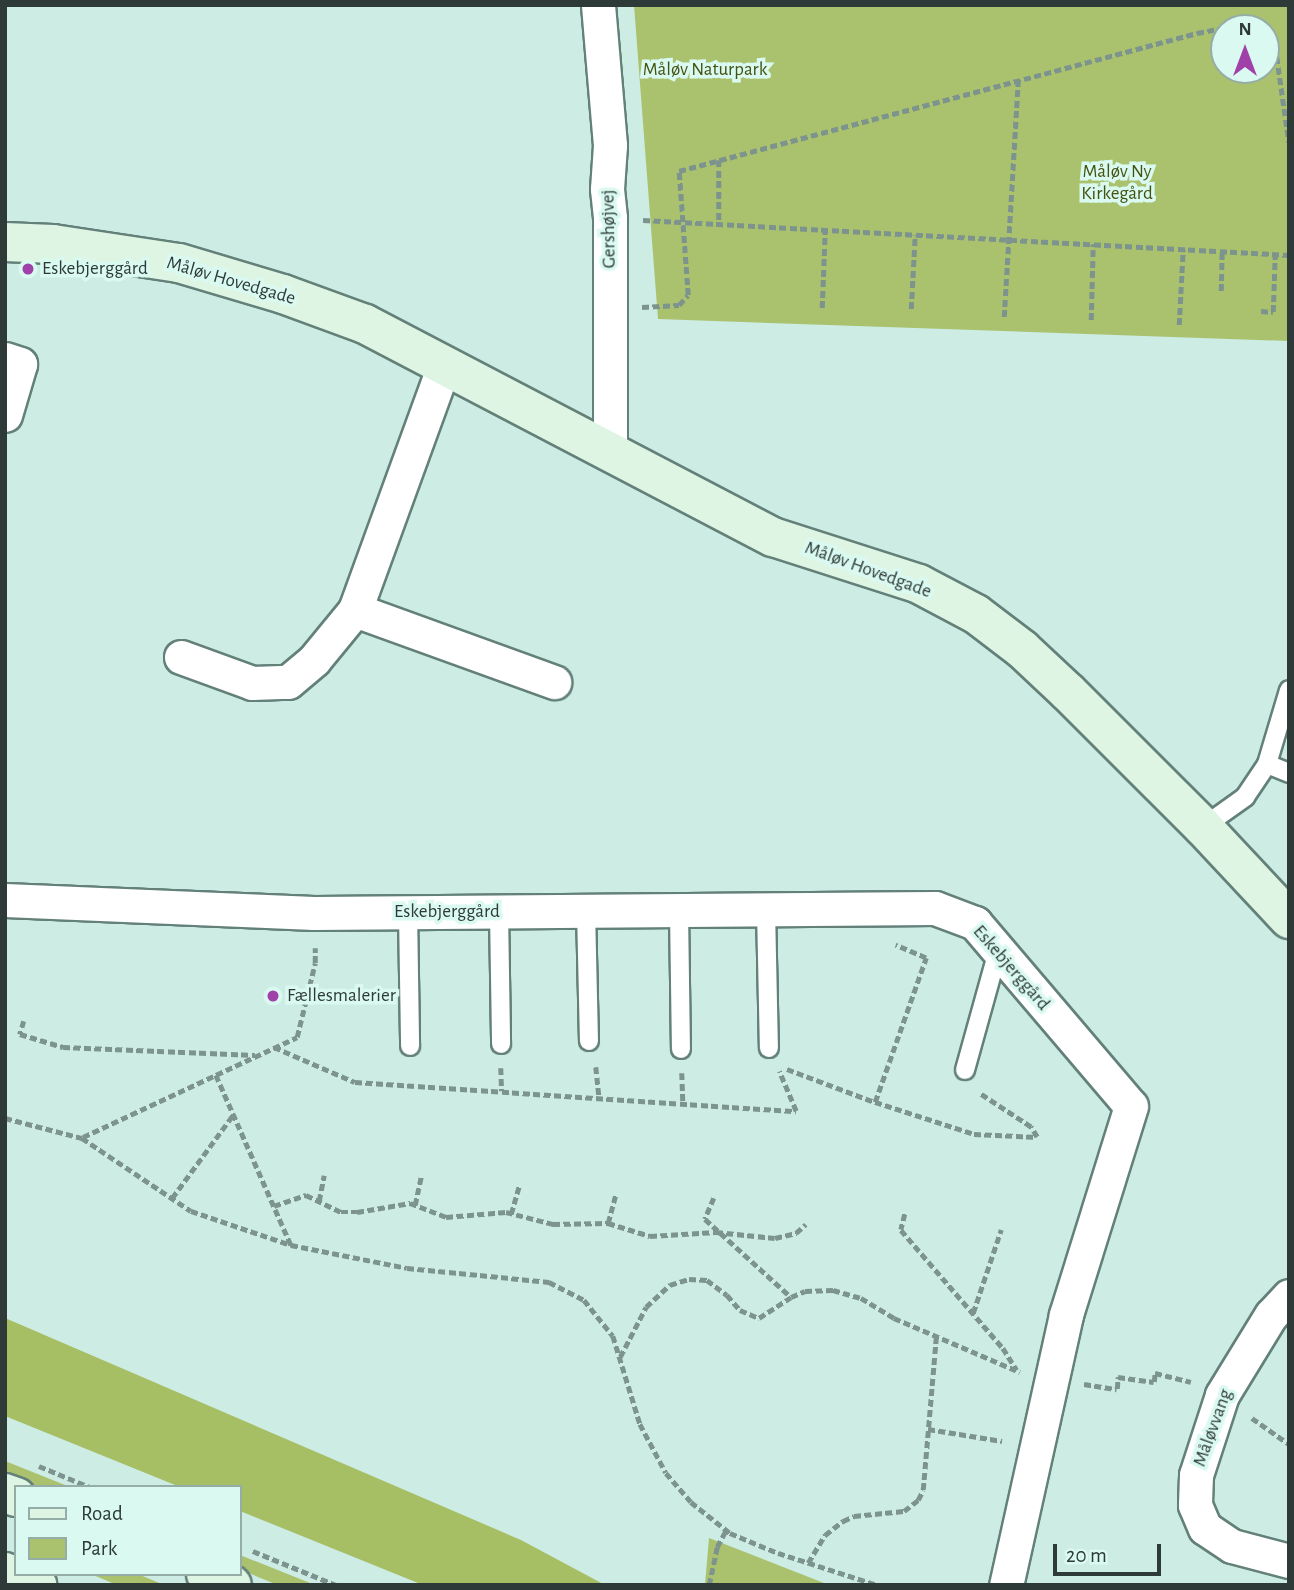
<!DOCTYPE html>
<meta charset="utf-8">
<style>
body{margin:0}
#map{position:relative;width:1294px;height:1590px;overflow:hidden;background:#ccece4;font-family:"Alegreya Sans",sans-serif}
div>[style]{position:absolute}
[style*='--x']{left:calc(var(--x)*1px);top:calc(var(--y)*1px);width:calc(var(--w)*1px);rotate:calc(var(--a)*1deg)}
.green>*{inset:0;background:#aac16d}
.forest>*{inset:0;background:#a6be64}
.path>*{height:4.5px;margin-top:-2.25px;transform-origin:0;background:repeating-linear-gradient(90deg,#7d938e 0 7px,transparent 0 10.5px)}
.roads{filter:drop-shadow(2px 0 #638079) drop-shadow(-2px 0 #638079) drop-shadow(0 2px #638079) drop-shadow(0 -2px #638079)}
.lane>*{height:18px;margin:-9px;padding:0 9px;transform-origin:9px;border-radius:9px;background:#fff}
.street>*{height:33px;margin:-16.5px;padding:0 16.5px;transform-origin:16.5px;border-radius:16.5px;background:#fff}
.secondary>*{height:38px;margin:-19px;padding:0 19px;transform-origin:19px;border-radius:19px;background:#dff5e4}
.dots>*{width:19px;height:19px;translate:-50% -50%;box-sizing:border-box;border:4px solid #d9f9f1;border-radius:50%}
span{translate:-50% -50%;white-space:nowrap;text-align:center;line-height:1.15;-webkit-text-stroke:7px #d9f9f1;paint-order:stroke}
.park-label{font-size:19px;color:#445210}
.street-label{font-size:19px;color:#2e3a37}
.poi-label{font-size:19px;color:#2e3a37}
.left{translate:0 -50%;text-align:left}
.frame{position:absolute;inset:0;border:7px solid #2e3a37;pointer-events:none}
.legend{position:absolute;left:14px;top:1485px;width:228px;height:91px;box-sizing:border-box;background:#d9f9f1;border:2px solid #95ada7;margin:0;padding:9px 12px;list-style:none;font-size:21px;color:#2e3a37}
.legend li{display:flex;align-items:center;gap:14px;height:35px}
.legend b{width:35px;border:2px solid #95ada7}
.north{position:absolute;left:1210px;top:14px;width:70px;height:70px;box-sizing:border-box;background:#d9f9f1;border:2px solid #95ada7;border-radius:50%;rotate:0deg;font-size:19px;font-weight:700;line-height:28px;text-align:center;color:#2e3a37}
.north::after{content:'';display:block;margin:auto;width:24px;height:32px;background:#a040a9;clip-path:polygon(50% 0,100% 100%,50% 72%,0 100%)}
.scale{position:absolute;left:1053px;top:1544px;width:108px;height:32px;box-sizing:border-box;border:4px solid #2e3a37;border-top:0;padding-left:9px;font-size:21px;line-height:24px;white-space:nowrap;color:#2e3a37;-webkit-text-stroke:5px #d9f9f1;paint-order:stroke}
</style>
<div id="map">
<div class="green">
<i style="clip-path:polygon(evenodd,634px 5px,1289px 5px,1289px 341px,658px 319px,634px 5px,1266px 28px,1266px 70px,1224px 70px,1224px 28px,1266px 28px)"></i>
<i style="clip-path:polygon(5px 1461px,70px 1487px,38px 1487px,5px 1474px)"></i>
<i style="clip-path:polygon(709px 1538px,829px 1585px,705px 1585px)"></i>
<i style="clip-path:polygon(240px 1555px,315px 1585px,278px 1585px,258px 1577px,240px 1569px)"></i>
<i style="clip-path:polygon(91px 1574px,138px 1574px,164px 1585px,117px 1585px)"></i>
</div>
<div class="forest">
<i style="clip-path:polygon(5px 1318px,521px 1540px,605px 1585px,423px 1585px,240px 1511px,240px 1487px,180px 1487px,5px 1416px)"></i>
</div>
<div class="path">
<i style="--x:1266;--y:41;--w:19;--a:55"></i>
<i style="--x:1277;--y:57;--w:86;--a:82"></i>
<i style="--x:719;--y:160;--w:66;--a:90"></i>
<i style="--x:643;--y:220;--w:647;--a:3.1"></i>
<i style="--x:1221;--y:291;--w:40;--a:-88.6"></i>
<i style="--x:642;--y:307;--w:37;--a:-3"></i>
<i style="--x:679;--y:305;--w:13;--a:-48"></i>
<i style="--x:688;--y:295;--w:124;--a:-94.2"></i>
<i style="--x:679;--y:171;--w:536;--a:-14.92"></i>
<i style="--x:1197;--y:33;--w:32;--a:-11"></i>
<i style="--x:1228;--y:27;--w:28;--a:2"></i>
<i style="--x:822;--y:308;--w:77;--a:-87.8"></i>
<i style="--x:911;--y:309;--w:74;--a:-86.9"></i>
<i style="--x:1261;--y:311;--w:12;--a:5"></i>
<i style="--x:1273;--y:312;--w:58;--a:-88"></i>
<i style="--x:1004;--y:317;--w:236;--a:-86.6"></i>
<i style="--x:1091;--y:320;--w:76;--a:-88.5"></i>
<i style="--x:1179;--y:325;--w:76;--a:-87"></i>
<i style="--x:24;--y:1021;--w:14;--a:107"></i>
<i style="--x:20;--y:1034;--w:45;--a:16.8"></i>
<i style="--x:63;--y:1047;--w:192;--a:2.4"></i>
<i style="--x:274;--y:1047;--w:88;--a:23.4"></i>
<i style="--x:355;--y:1082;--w:442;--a:3.8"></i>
<i style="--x:796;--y:1111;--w:43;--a:-113"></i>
<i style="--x:596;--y:1067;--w:31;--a:84"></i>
<i style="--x:501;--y:1068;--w:23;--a:88"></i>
<i style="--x:787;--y:1069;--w:94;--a:20.6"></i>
<i style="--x:875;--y:1102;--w:153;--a:-70.5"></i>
<i style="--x:926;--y:958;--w:33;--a:-157"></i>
<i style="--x:682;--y:1073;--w:30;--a:88"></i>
<i style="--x:216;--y:1075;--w:186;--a:66.2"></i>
<i style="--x:875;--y:1102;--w:104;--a:17.9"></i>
<i style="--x:974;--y:1134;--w:63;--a:2.7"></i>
<i style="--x:1037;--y:1137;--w:12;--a:-121"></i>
<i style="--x:1031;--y:1127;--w:62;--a:-146.8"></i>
<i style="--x:5;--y:1118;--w:80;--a:14.6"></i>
<i style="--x:82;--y:1138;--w:131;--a:33.8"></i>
<i style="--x:191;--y:1211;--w:106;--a:18.8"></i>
<i style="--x:291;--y:1245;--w:118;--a:11.2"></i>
<i style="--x:407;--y:1268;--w:143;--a:5.6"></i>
<i style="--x:549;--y:1282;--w:39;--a:27"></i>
<i style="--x:584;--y:1300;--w:46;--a:51.1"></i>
<i style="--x:613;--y:1336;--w:92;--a:72.9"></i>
<i style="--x:640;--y:1424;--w:55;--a:62"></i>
<i style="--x:666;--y:1473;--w:38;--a:49"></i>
<i style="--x:691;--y:1502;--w:50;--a:38.5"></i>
<i style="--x:730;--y:1533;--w:52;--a:22.6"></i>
<i style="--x:778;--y:1553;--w:104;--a:17.9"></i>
<i style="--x:83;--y:1137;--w:236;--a:-25"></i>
<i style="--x:297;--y:1037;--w:76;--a:-76.3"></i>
<i style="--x:315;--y:963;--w:15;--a:-90"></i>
<i style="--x:172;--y:1198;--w:103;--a:-53.7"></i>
<i style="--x:714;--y:1198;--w:23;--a:113"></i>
<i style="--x:705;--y:1219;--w:116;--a:42.2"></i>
<i style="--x:791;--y:1297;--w:15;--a:-23"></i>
<i style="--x:805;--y:1291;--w:28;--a:-2"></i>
<i style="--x:833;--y:1290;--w:29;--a:16"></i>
<i style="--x:861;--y:1298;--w:39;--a:31"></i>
<i style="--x:894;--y:1318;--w:137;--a:23.2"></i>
<i style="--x:319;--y:1201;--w:26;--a:-79"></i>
<i style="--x:415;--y:1205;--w:30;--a:-78"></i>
<i style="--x:274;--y:1206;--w:34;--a:-19"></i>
<i style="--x:306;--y:1195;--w:39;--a:26"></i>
<i style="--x:341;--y:1212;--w:16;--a:0"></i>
<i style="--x:357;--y:1212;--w:54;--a:-9.6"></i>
<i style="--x:410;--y:1203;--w:39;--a:21"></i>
<i style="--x:446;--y:1217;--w:60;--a:-4.8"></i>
<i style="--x:506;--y:1212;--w:49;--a:14.3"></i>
<i style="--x:553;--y:1224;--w:55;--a:-1"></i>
<i style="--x:608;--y:1223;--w:44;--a:17.2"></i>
<i style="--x:650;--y:1236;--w:66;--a:-3.5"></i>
<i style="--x:716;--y:1232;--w:59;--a:5.8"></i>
<i style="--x:775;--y:1238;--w:22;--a:-13"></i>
<i style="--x:796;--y:1233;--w:13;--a:-42"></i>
<i style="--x:511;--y:1214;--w:29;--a:-74"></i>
<i style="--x:905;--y:1214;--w:16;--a:104"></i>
<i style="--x:901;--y:1230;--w:156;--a:49.2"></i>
<i style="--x:1003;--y:1348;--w:26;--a:58"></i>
<i style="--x:608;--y:1223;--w:30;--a:-75"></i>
<i style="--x:973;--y:1313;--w:88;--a:-71.4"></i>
<i style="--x:620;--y:1357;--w:56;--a:-62.5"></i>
<i style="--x:646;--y:1307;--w:33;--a:-43"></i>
<i style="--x:670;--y:1285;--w:20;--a:-18"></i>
<i style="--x:689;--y:1279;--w:18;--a:3"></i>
<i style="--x:707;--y:1280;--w:25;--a:37"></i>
<i style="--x:727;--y:1295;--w:20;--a:49"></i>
<i style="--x:740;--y:1310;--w:21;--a:23"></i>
<i style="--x:759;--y:1318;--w:38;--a:-33"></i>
<i style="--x:1084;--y:1384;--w:33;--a:9"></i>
<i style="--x:1117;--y:1389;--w:12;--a:-85"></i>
<i style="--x:1118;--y:1377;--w:36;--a:8"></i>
<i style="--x:1154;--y:1382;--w:9;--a:-84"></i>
<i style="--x:1155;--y:1373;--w:37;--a:14"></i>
<i style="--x:1252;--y:1418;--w:45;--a:35.1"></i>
<i style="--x:928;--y:1429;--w:75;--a:9.2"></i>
<i style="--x:39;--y:1466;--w:55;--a:22.4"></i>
<i style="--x:253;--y:1551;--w:90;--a:22.3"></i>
<i style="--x:808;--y:1563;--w:33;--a:-59"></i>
<i style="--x:825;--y:1535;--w:23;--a:-38"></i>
<i style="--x:843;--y:1521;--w:12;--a:-24"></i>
<i style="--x:854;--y:1516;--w:50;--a:-5.7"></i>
<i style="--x:904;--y:1511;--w:18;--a:-38"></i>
<i style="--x:918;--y:1500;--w:11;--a:-63"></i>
<i style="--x:923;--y:1490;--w:154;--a:-85.1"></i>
<i style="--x:709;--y:1585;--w:39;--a:-78"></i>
<i style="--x:717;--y:1547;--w:19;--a:-62"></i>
</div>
<div class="roads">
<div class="lane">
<i style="--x:1267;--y:764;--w:77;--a:-73.4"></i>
<i style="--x:1203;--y:827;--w:52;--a:-35.5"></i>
<i style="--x:1245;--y:797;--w:40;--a:-56"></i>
<i style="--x:1267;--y:764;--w:24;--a:22"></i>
<i style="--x:766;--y:909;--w:139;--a:88.8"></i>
<i style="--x:586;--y:910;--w:131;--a:88.7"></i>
<i style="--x:679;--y:910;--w:139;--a:89.2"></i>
<i style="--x:499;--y:911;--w:133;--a:89.1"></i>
<i style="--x:408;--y:912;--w:134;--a:89.1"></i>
<i style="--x:965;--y:1070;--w:123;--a:-74.5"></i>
</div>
<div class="street">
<i style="--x:598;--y:5;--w:141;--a:85.1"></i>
<i style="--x:610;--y:145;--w:44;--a:93.9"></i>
<i style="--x:607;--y:189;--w:29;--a:84"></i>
<i style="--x:610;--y:218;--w:236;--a:90"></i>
<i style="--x:5;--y:359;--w:16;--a:18"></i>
<i style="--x:20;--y:364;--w:53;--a:106.4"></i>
<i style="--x:355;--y:610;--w:212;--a:19.9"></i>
<i style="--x:181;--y:657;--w:76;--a:20.1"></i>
<i style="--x:252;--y:683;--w:36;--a:-2"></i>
<i style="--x:288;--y:682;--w:34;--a:-40"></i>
<i style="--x:314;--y:660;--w:65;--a:-50.6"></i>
<i style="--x:355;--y:610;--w:261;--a:-70"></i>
<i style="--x:5;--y:900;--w:309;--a:2.4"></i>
<i style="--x:314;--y:913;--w:621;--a:-0.46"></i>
<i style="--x:935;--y:908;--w:43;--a:20.6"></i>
<i style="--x:975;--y:923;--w:240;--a:49.6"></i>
<i style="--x:1131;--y:1106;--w:219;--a:107.3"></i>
<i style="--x:1066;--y:1315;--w:277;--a:102.5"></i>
<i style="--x:1289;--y:1296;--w:26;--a:133"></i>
<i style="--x:1271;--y:1315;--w:94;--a:121.5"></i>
<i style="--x:1222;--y:1395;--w:84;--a:108"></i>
<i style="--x:1196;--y:1475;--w:30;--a:92"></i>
<i style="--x:1195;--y:1505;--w:25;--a:67"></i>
<i style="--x:1205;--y:1528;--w:32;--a:34"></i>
<i style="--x:1232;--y:1546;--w:59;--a:14.7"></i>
</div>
<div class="secondary">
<i style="--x:5;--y:242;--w:48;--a:2.4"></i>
<i style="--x:53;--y:244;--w:127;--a:8.6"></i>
<i style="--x:179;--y:263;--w:109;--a:16.6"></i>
<i style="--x:283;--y:294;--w:87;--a:20.1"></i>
<i style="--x:365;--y:324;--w:460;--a:27.6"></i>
<i style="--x:773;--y:537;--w:153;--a:17.8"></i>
<i style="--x:919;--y:584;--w:64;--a:27.8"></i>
<i style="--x:976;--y:614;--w:58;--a:37.3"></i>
<i style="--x:1022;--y:649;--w:63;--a:43.1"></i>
<i style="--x:1068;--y:692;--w:191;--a:45"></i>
<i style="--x:1203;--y:827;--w:126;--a:46.9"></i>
<i style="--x:5;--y:1493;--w:12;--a:20"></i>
<i style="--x:5;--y:1572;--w:35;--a:22"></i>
<i style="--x:206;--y:1574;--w:28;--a:23"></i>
</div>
</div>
<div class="dots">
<i style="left:28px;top:269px;background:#a040a9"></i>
<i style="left:273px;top:996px;background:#a040a9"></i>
</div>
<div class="park-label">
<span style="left:705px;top:70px">Måløv Naturpark</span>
<span style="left:1117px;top:183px">Måløv Ny<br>Kirkegård</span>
</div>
<div class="street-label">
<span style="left:609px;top:229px;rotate:-91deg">Gershøjvej</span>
<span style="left:231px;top:281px;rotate:16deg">Måløv Hovedgade</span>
<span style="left:868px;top:570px;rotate:20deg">Måløv Hovedgade</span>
<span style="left:447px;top:912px">Eskebjerggård</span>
<span style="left:1011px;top:968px;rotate:49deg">Eskebjerggård</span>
<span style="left:1213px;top:1428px;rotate:-70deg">Måløvvang</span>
</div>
<div class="poi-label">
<span class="left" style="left:42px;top:269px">Eskebjerggård</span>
<span class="left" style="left:287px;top:996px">Fællesmalerier</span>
</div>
<div class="frame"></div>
<ul class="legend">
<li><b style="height:9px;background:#dff5e4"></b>Road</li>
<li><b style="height:19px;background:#aac16d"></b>Park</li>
</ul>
<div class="north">N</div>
<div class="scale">20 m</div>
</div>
